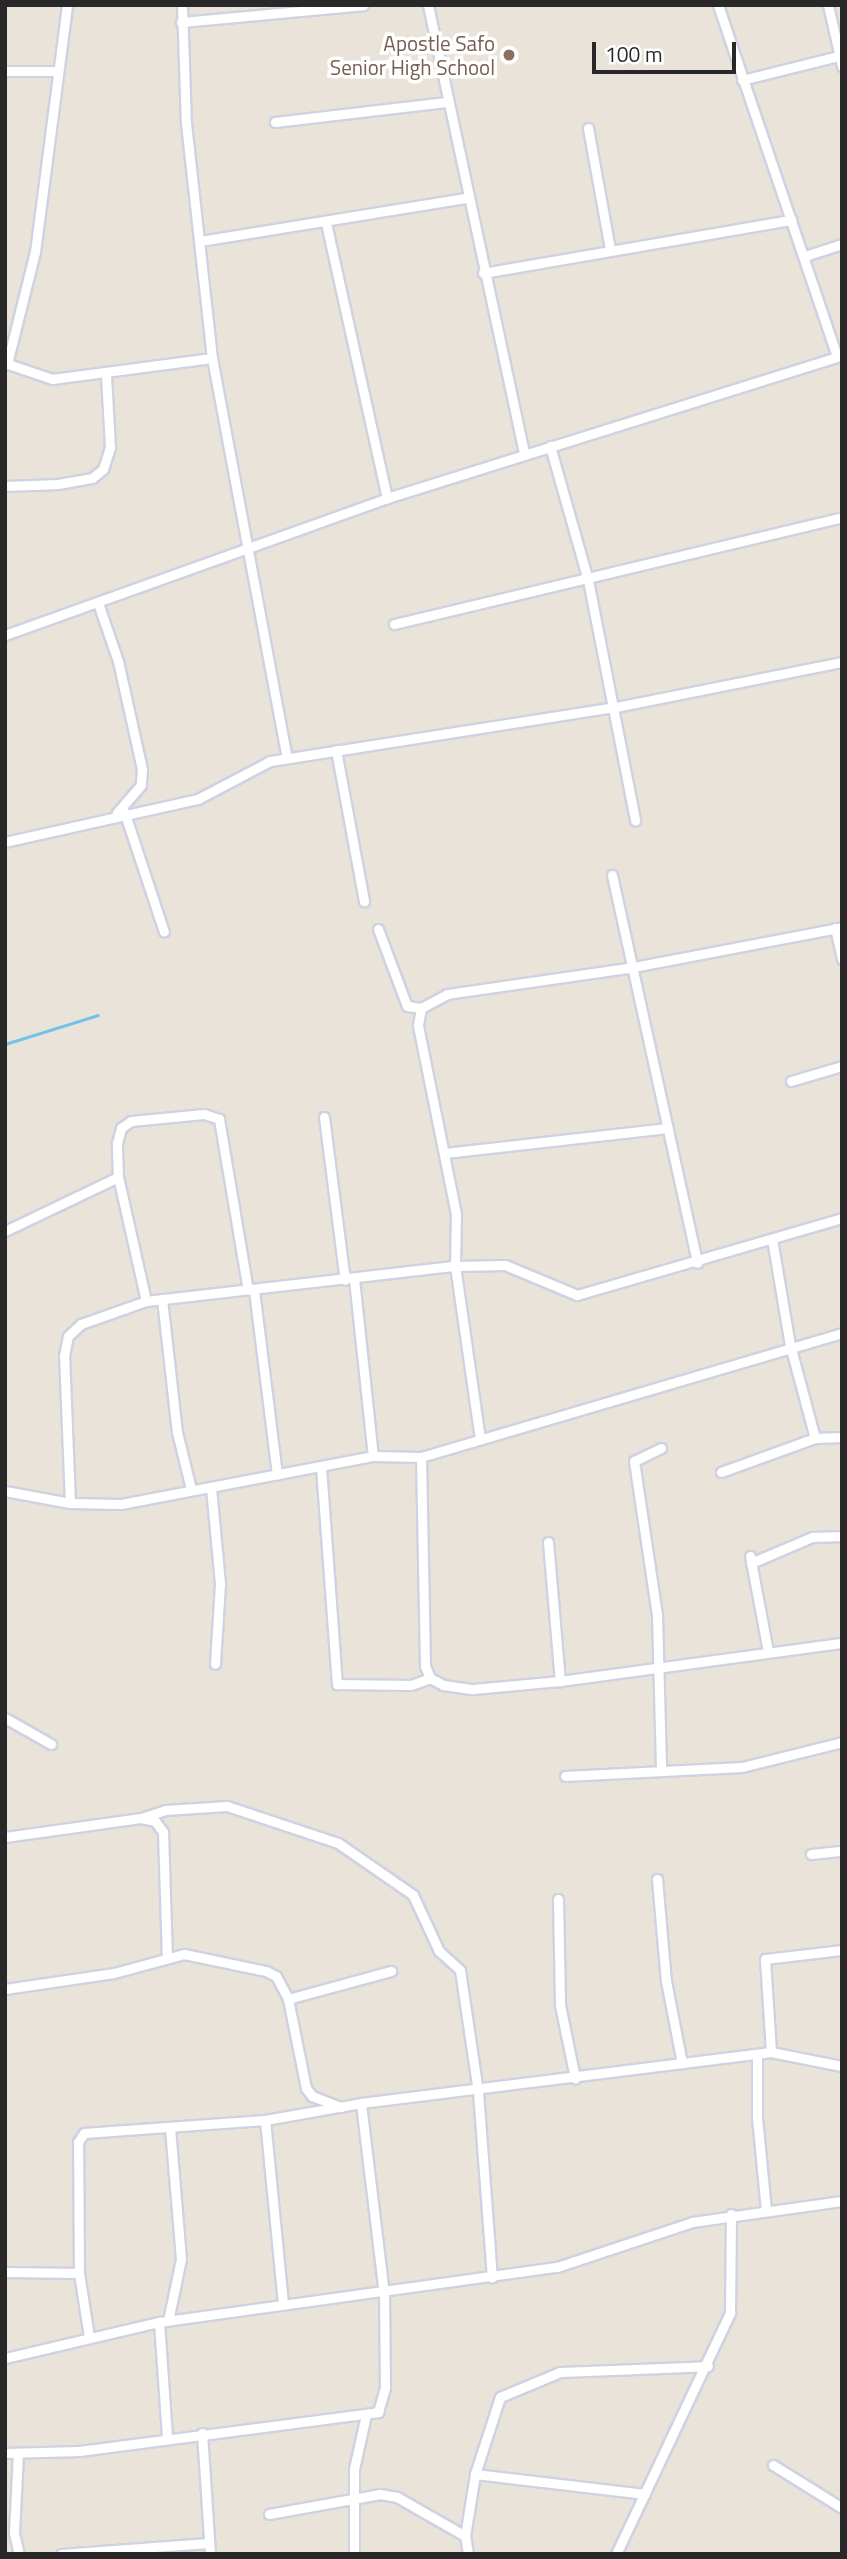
<!DOCTYPE html>
<style>
body{margin:0}
#map{position:relative;width:847px;height:2559px;overflow:hidden;background:#eae3da;font-family:"Titillium Web",sans-serif}
div>[style]{position:absolute}
[style*='--x']{left:calc(var(--x)*1px);top:calc(var(--y)*1px);width:calc(var(--w)*1px);rotate:calc(var(--a)*1deg)}
.stream>*{height:2.5px;margin:-1.25px;padding:0 1.25px;transform-origin:1.25px;border-radius:1.25px;background:#72c4e7}
.roads{filter:drop-shadow(2px 0 #cfd2e0) drop-shadow(-2px 0 #cfd2e0) drop-shadow(0 2px #cfd2e0) drop-shadow(0 -2px #cfd2e0)}
.minor>*{height:9px;margin:-4.5px;padding:0 4.5px;transform-origin:4.5px;border-radius:4.5px;background:#fff}
.dots>*{width:19px;height:19px;translate:-50% -50%;box-sizing:border-box;border:4px solid #fff;border-radius:50%}
span{translate:-50% -50%;white-space:nowrap;text-align:center;line-height:1.15;-webkit-text-stroke:7px #fff;paint-order:stroke}
.education-label{font-size:21px;color:#785e54}
.right{translate:-100% -50%;text-align:right}
.frame{position:absolute;inset:0;border:7px solid #282828;pointer-events:none}
.scale{position:absolute;left:592px;top:42px;width:144px;height:32px;box-sizing:border-box;border:4px solid #282828;border-top:0;padding-left:9px;font-size:21px;line-height:24px;white-space:nowrap;color:#282828;-webkit-text-stroke:5px #fff;paint-order:stroke}
</style>
<div id="map">
<div class="stream">
<i style="--x:5;--y:1044;--w:97;--a:-17.3"></i>
</div>
<div class="roads">
<div class="minor">
<i style="--x:182;--y:5;--w:118;--a:88.1"></i>
<i style="--x:186;--y:123;--w:236;--a:83.7"></i>
<i style="--x:212;--y:358;--w:407;--a:79.4"></i>
<i style="--x:428;--y:5;--w:459;--a:77.9"></i>
<i style="--x:718;--y:5;--w:371;--a:71.3"></i>
<i style="--x:828;--y:5;--w:63;--a:77.1"></i>
<i style="--x:181;--y:22;--w:183;--a:-5.3"></i>
<i style="--x:5;--y:71;--w:51;--a:0"></i>
<i style="--x:742;--y:80;--w:103;--a:-14"></i>
<i style="--x:275;--y:122;--w:172;--a:-6.7"></i>
<i style="--x:588;--y:128;--w:123;--a:79.7"></i>
<i style="--x:326;--y:223;--w:282;--a:77.5"></i>
<i style="--x:200;--y:241;--w:269;--a:-9.2"></i>
<i style="--x:805;--y:256;--w:39;--a:-18"></i>
<i style="--x:483;--y:273;--w:313;--a:-9.8"></i>
<i style="--x:5;--y:363;--w:50;--a:18.8"></i>
<i style="--x:52;--y:379;--w:161;--a:-7.5"></i>
<i style="--x:7;--y:364;--w:115;--a:-76"></i>
<i style="--x:35;--y:252;--w:249;--a:-82.6"></i>
<i style="--x:550;--y:446;--w:139;--a:74.2"></i>
<i style="--x:588;--y:580;--w:245;--a:78.9"></i>
<i style="--x:5;--y:486;--w:53;--a:-2.2"></i>
<i style="--x:58;--y:484;--w:35;--a:-10"></i>
<i style="--x:92;--y:478;--w:14;--a:-39"></i>
<i style="--x:103;--y:469;--w:23;--a:-72"></i>
<i style="--x:110;--y:447;--w:71;--a:-93.2"></i>
<i style="--x:98;--y:603;--w:61;--a:71"></i>
<i style="--x:118;--y:661;--w:111;--a:77.5"></i>
<i style="--x:142;--y:769;--w:16;--a:94"></i>
<i style="--x:141;--y:785;--w:37;--a:131"></i>
<i style="--x:394;--y:624;--w:461;--a:-13.4"></i>
<i style="--x:5;--y:635;--w:406;--a:-19.7"></i>
<i style="--x:387;--y:498;--w:477;--a:-17.4"></i>
<i style="--x:336;--y:750;--w:154;--a:79.5"></i>
<i style="--x:124;--y:811;--w:127;--a:71.7"></i>
<i style="--x:5;--y:842;--w:198;--a:-12.6"></i>
<i style="--x:198;--y:799;--w:81;--a:-27.8"></i>
<i style="--x:270;--y:761;--w:350;--a:-8.9"></i>
<i style="--x:616;--y:707;--w:230;--a:-11.3"></i>
<i style="--x:612;--y:875;--w:397;--a:77.6"></i>
<i style="--x:835;--y:928;--w:32;--a:77"></i>
<i style="--x:378;--y:929;--w:82;--a:69.4"></i>
<i style="--x:407;--y:1006;--w:14;--a:8"></i>
<i style="--x:791;--y:1081;--w:53;--a:-16.4"></i>
<i style="--x:324;--y:1117;--w:164;--a:82.7"></i>
<i style="--x:445;--y:1153;--w:224;--a:-6.4"></i>
<i style="--x:5;--y:1231;--w:125;--a:-25.5"></i>
<i style="--x:772;--y:1239;--w:108;--a:80.4"></i>
<i style="--x:790;--y:1345;--w:96;--a:75"></i>
<i style="--x:354;--y:1279;--w:178;--a:83.9"></i>
<i style="--x:254;--y:1290;--w:186;--a:82.9"></i>
<i style="--x:162;--y:1299;--w:134;--a:83.6"></i>
<i style="--x:177;--y:1432;--w:59;--a:76.2"></i>
<i style="--x:146;--y:1301;--w:127;--a:-102.7"></i>
<i style="--x:118;--y:1177;--w:34;--a:-92"></i>
<i style="--x:117;--y:1143;--w:16;--a:-75"></i>
<i style="--x:121;--y:1128;--w:12;--a:-35"></i>
<i style="--x:131;--y:1121;--w:73;--a:-5.5"></i>
<i style="--x:204;--y:1114;--w:16;--a:18"></i>
<i style="--x:219;--y:1119;--w:173;--a:80.4"></i>
<i style="--x:480;--y:1439;--w:175;--a:-98.2"></i>
<i style="--x:455;--y:1266;--w:52;--a:-88.9"></i>
<i style="--x:456;--y:1214;--w:193;--a:-101.4"></i>
<i style="--x:418;--y:1025;--w:17;--a:-80"></i>
<i style="--x:421;--y:1008;--w:30;--a:-28"></i>
<i style="--x:447;--y:994;--w:183;--a:-8.2"></i>
<i style="--x:628;--y:968;--w:218;--a:-10.8"></i>
<i style="--x:661;--y:1448;--w:30;--a:154"></i>
<i style="--x:634;--y:1461;--w:155;--a:81.5"></i>
<i style="--x:657;--y:1614;--w:155;--a:88.5"></i>
<i style="--x:421;--y:1457;--w:209;--a:88.9"></i>
<i style="--x:425;--y:1666;--w:13;--a:67"></i>
<i style="--x:430;--y:1678;--w:15;--a:28"></i>
<i style="--x:443;--y:1685;--w:30;--a:8"></i>
<i style="--x:473;--y:1689;--w:87;--a:-5.3"></i>
<i style="--x:560;--y:1681;--w:285;--a:-7.7"></i>
<i style="--x:321;--y:1467;--w:218;--a:85.8"></i>
<i style="--x:337;--y:1684;--w:74;--a:0.8"></i>
<i style="--x:411;--y:1685;--w:20;--a:-20"></i>
<i style="--x:721;--y:1472;--w:100;--a:-19.9"></i>
<i style="--x:815;--y:1438;--w:27;--a:-2"></i>
<i style="--x:211;--y:1488;--w:96;--a:84.6"></i>
<i style="--x:220;--y:1584;--w:80;--a:93.6"></i>
<i style="--x:5;--y:1491;--w:66;--a:10.5"></i>
<i style="--x:70;--y:1503;--w:51;--a:1.1"></i>
<i style="--x:121;--y:1504;--w:257;--a:-10.8"></i>
<i style="--x:373;--y:1456;--w:48;--a:1.2"></i>
<i style="--x:421;--y:1457;--w:439;--a:-16.4"></i>
<i style="--x:70;--y:1503;--w:147;--a:-92.3"></i>
<i style="--x:64;--y:1356;--w:20;--a:-79"></i>
<i style="--x:68;--y:1336;--w:18;--a:-43"></i>
<i style="--x:81;--y:1324;--w:69;--a:-19.5"></i>
<i style="--x:146;--y:1301;--w:311;--a:-6.5"></i>
<i style="--x:455;--y:1266;--w:50;--a:-1.1"></i>
<i style="--x:505;--y:1265;--w:78;--a:22.6"></i>
<i style="--x:577;--y:1295;--w:276;--a:-16.2"></i>
<i style="--x:548;--y:1542;--w:140;--a:85.1"></i>
<i style="--x:750;--y:1556;--w:97;--a:79.3"></i>
<i style="--x:751;--y:1563;--w:66;--a:-23.1"></i>
<i style="--x:812;--y:1537;--w:30;--a:-2"></i>
<i style="--x:5;--y:1718;--w:53;--a:29.5"></i>
<i style="--x:565;--y:1776;--w:177;--a:-2.9"></i>
<i style="--x:742;--y:1767;--w:103;--a:-14"></i>
<i style="--x:141;--y:1818;--w:25;--a:-18"></i>
<i style="--x:165;--y:1810;--w:62;--a:-3.7"></i>
<i style="--x:227;--y:1806;--w:117;--a:18.4"></i>
<i style="--x:338;--y:1843;--w:91;--a:34.7"></i>
<i style="--x:413;--y:1895;--w:62;--a:65.1"></i>
<i style="--x:439;--y:1951;--w:28;--a:42"></i>
<i style="--x:460;--y:1970;--w:123;--a:81.6"></i>
<i style="--x:478;--y:2092;--w:186;--a:85.7"></i>
<i style="--x:5;--y:1837;--w:137;--a:-8"></i>
<i style="--x:141;--y:1818;--w:14;--a:12"></i>
<i style="--x:155;--y:1821;--w:14;--a:54"></i>
<i style="--x:163;--y:1832;--w:124;--a:88.2"></i>
<i style="--x:811;--y:1854;--w:31;--a:-6"></i>
<i style="--x:657;--y:1879;--w:102;--a:85"></i>
<i style="--x:666;--y:1981;--w:84;--a:79"></i>
<i style="--x:558;--y:1899;--w:106;--a:88.9"></i>
<i style="--x:560;--y:2005;--w:75;--a:78.4"></i>
<i style="--x:5;--y:1989;--w:110;--a:-8.4"></i>
<i style="--x:114;--y:1973;--w:73;--a:-15.2"></i>
<i style="--x:184;--y:1954;--w:84;--a:11.7"></i>
<i style="--x:266;--y:1971;--w:11;--a:27"></i>
<i style="--x:276;--y:1976;--w:26;--a:62"></i>
<i style="--x:288;--y:1999;--w:91;--a:78.6"></i>
<i style="--x:306;--y:2088;--w:10;--a:53"></i>
<i style="--x:312;--y:2096;--w:31;--a:21"></i>
<i style="--x:288;--y:1999;--w:107;--a:-15.2"></i>
<i style="--x:771;--y:2052;--w:93;--a:-93.7"></i>
<i style="--x:765;--y:1959;--w:78;--a:-6.7"></i>
<i style="--x:757;--y:2054;--w:63;--a:90"></i>
<i style="--x:757;--y:2117;--w:93;--a:84.5"></i>
<i style="--x:265;--y:2120;--w:185;--a:84.4"></i>
<i style="--x:5;--y:2272;--w:74;--a:0.8"></i>
<i style="--x:79;--y:2273;--w:65;--a:81.1"></i>
<i style="--x:79;--y:2273;--w:131;--a:-90.4"></i>
<i style="--x:78;--y:2142;--w:11;--a:-56"></i>
<i style="--x:84;--y:2133;--w:181;--a:-4.1"></i>
<i style="--x:265;--y:2120;--w:97;--a:-10"></i>
<i style="--x:361;--y:2103;--w:413;--a:-7.1"></i>
<i style="--x:771;--y:2052;--w:72;--a:11.2"></i>
<i style="--x:168;--y:2321;--w:63;--a:-78.2"></i>
<i style="--x:181;--y:2259;--w:132;--a:-94.8"></i>
<i style="--x:159;--y:2322;--w:115;--a:86"></i>
<i style="--x:5;--y:2358;--w:158;--a:-13.2"></i>
<i style="--x:159;--y:2322;--w:402;--a:-7.9"></i>
<i style="--x:557;--y:2267;--w:142;--a:-18.4"></i>
<i style="--x:692;--y:2222;--w:151;--a:-8"></i>
<i style="--x:202;--y:2433;--w:121;--a:86.2"></i>
<i style="--x:5;--y:2453;--w:74;--a:-1.5"></i>
<i style="--x:79;--y:2451;--w:302;--a:-7.4"></i>
<i style="--x:378;--y:2412;--w:25;--a:-74"></i>
<i style="--x:385;--y:2388;--w:94;--a:-90.6"></i>
<i style="--x:384;--y:2294;--w:192;--a:-96.9"></i>
<i style="--x:18;--y:2453;--w:80;--a:92.9"></i>
<i style="--x:14;--y:2533;--w:22;--a:77"></i>
<i style="--x:773;--y:2465;--w:81;--a:31.9"></i>
<i style="--x:475;--y:2474;--w:171;--a:6.7"></i>
<i style="--x:269;--y:2514;--w:113;--a:-10.2"></i>
<i style="--x:380;--y:2494;--w:17;--a:10"></i>
<i style="--x:397;--y:2497;--w:78;--a:29.8"></i>
<i style="--x:61;--y:2554;--w:147;--a:-4.3"></i>
<i style="--x:354;--y:2554;--w:85;--a:-90"></i>
<i style="--x:354;--y:2469;--w:55;--a:-77.5"></i>
<i style="--x:468;--y:2554;--w:18;--a:-99"></i>
<i style="--x:465;--y:2536;--w:63;--a:-80.8"></i>
<i style="--x:475;--y:2474;--w:81;--a:-72"></i>
<i style="--x:500;--y:2397;--w:65;--a:-22.6"></i>
<i style="--x:560;--y:2372;--w:148;--a:-2.3"></i>
<i style="--x:616;--y:2554;--w:267;--a:-64.7"></i>
<i style="--x:730;--y:2313;--w:99;--a:-89.4"></i>
</div>
</div>
<div class="dots">
<i style="left:509px;top:55px;background:#8d6e63"></i>
</div>
<div class="education-label">
<span class="right" style="left:495px;top:55px">Apostle Safo<br>Senior High School</span>
</div>
<div class="frame"></div>
<div class="scale">100 m</div>
</div>
